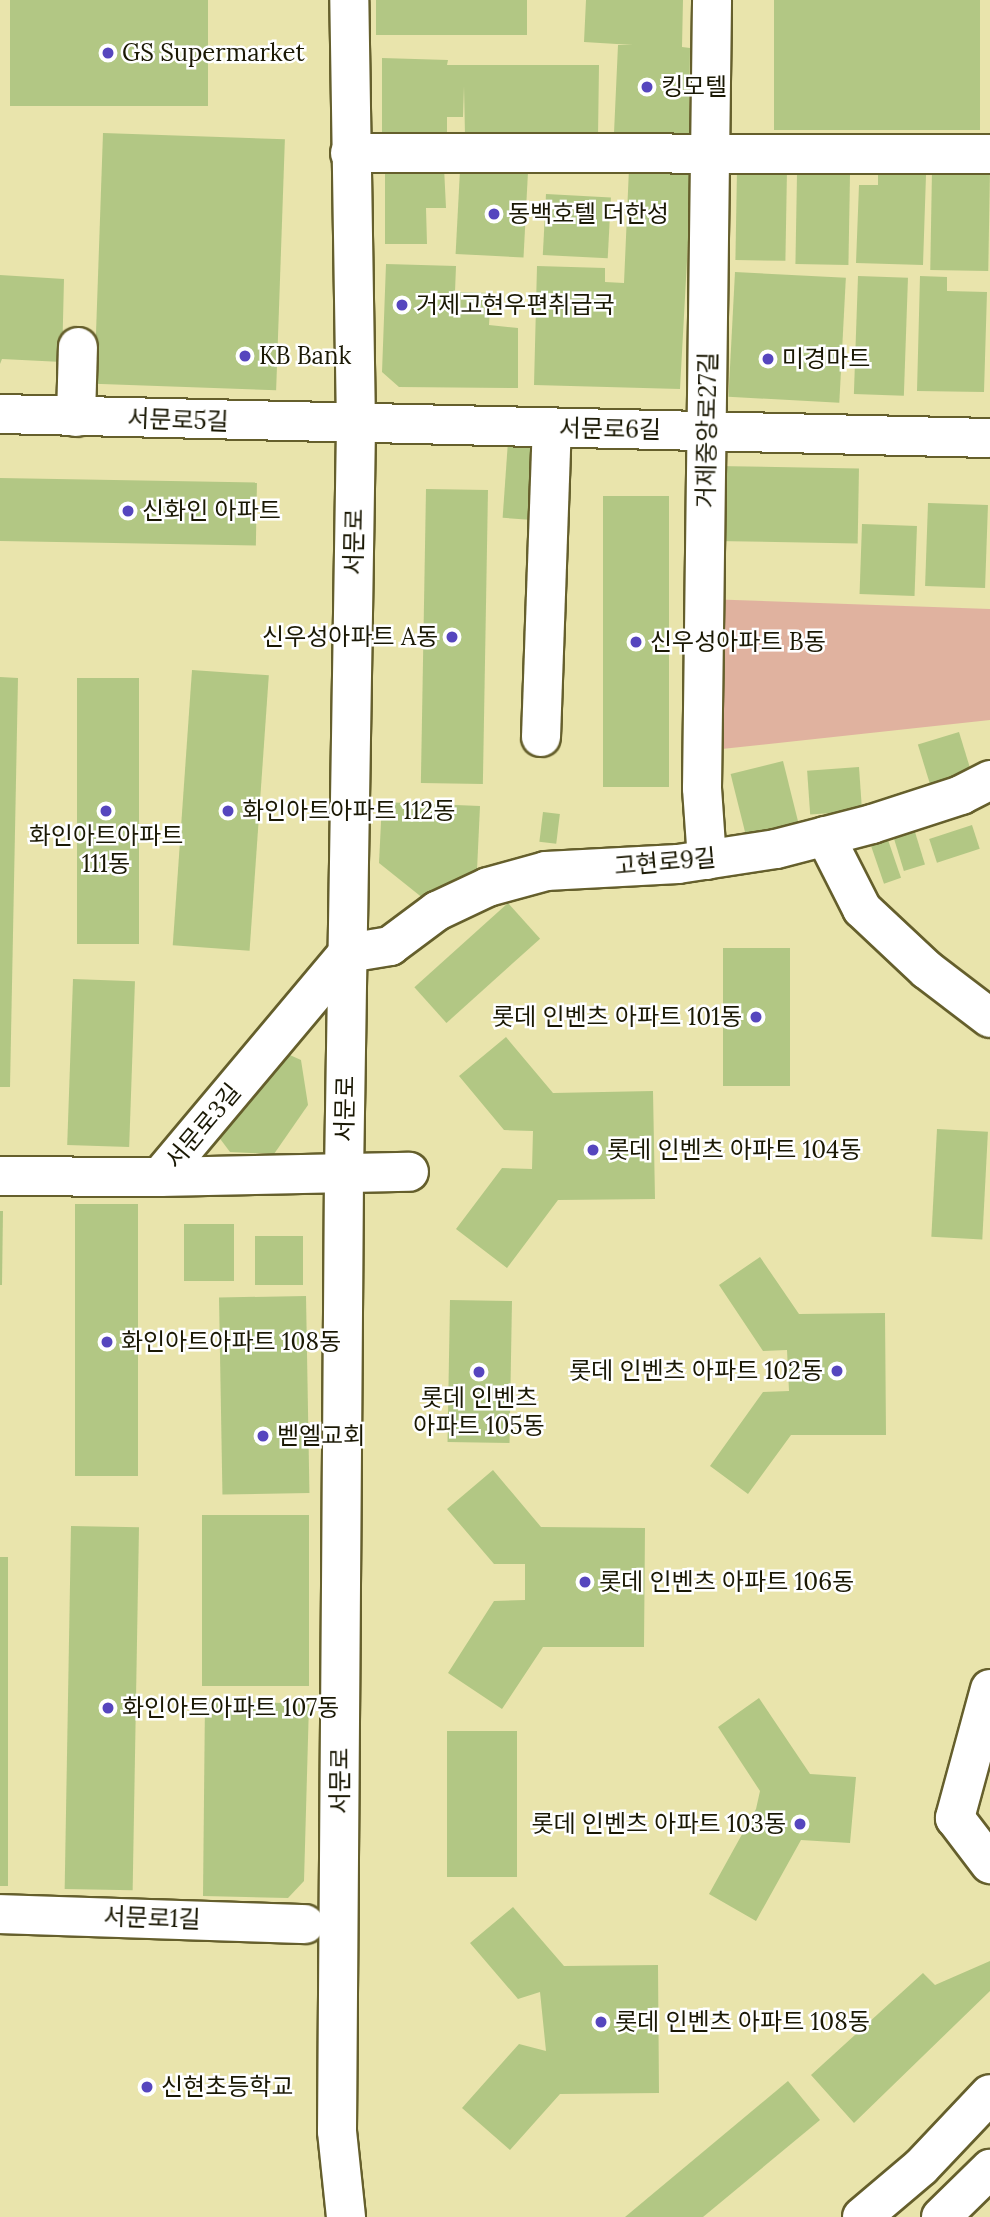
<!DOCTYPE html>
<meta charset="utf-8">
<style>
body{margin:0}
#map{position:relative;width:990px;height:2217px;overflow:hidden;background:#e9e4ac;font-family:Lora,"Noto Sans KR",serif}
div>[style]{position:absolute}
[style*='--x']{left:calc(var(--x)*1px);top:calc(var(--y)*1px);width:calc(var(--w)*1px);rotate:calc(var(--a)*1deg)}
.green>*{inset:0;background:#e0b29f}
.building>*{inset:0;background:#b2c784;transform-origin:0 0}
.roads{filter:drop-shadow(2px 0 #655f2c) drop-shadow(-2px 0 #655f2c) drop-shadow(0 2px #655f2c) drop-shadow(0 -2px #655f2c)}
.minor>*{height:38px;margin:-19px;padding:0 19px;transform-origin:19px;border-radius:19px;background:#fff}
.dots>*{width:19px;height:19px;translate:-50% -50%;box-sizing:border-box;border:4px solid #fff;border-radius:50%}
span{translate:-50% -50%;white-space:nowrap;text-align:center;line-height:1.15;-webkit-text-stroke:5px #fff;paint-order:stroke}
.poi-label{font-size:24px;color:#1a1804}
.left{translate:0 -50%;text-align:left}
.right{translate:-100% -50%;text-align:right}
.street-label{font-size:24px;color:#1a1804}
</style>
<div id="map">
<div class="green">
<i style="clip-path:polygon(705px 599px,990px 609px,990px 720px,703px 751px)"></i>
</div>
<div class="building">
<i style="left:10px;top:0;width:198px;height:106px"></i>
<i style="left:376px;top:0;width:151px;height:35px"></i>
<i style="clip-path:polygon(586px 0,683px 0,682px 47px,690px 48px,689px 138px,614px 133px,618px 45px,633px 45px,584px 42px)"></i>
<i style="left:774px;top:0;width:206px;height:130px"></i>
<i style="clip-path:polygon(382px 58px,448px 60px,447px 65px,599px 65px,598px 137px,465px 136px,464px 86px,463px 117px,447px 117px,447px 135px,382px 135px)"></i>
<i style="left:103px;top:133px;width:182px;height:251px;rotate:2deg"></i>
<i style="clip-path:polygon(444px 167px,446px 208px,426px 208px,427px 244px,385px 244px,385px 168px)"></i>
<i style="clip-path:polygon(629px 168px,692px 169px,680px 389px,534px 385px,537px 266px,605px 268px,605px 282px,624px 283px)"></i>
<i style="left:737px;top:169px;width:50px;height:91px;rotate:1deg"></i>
<i style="left:460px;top:170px;width:68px;height:84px;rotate:3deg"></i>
<i style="left:932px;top:170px;width:58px;height:100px;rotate:1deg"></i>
<i style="clip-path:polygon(878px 173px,926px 175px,923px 265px,856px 263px,859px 185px,878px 185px)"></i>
<i style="left:797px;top:174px;width:53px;height:90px;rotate:1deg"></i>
<i style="left:546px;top:194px;width:65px;height:61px;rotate:3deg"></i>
<i style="clip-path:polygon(386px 264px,456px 266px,455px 292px,491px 293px,489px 325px,518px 328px,518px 388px,399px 387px,382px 372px)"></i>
<i style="left:735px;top:272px;width:111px;height:125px;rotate:3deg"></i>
<i style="clip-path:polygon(0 275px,64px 279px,62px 362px,2px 359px,0 364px)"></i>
<i style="left:858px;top:276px;width:50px;height:118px;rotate:2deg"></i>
<i style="clip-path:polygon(920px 276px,947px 277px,947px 291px,987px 292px,984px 392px,917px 391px)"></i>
<i style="left:508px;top:441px;width:30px;height:77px;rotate:4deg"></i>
<i style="left:716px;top:466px;width:143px;height:75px;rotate:1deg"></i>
<i style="left:0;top:478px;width:257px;height:63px;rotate:1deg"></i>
<i style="left:426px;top:489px;width:62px;height:294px;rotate:1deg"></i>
<i style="left:603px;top:496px;width:66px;height:291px"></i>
<i style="left:928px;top:503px;width:60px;height:83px;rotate:2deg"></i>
<i style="left:862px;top:524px;width:55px;height:70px;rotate:2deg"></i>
<i style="left:192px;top:670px;width:77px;height:276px;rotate:4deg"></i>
<i style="clip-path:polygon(0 677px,18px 678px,10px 1087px,0 1087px)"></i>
<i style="left:77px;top:678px;width:62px;height:266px"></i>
<i style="left:959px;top:732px;width:45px;height:43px;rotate:73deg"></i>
<i style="left:783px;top:761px;width:63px;height:54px;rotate:76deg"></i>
<i style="left:859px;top:767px;width:44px;height:52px;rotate:86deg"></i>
<i style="clip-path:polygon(382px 802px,480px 806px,477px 870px,429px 903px,379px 863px)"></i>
<i style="left:543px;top:812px;width:17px;height:30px;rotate:7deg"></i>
<i style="left:972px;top:825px;width:25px;height:45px;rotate:72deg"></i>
<i style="left:915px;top:832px;width:34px;height:22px;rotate:73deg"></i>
<i style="left:888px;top:840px;width:40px;height:18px;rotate:71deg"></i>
<i style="left:508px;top:903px;width:48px;height:126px;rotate:48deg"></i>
<i style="left:723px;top:948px;width:67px;height:138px"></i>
<i style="left:73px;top:979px;width:62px;height:166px;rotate:2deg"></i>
<i style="clip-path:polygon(506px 1037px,553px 1093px,653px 1091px,655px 1199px,558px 1200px,507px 1268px,456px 1229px,502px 1168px,532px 1169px,533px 1131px,504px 1130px,459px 1076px)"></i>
<i style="clip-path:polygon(283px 1052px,301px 1060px,308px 1105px,274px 1154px,230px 1152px,218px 1136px)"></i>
<i style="left:937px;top:1129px;width:51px;height:108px;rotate:3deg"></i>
<i style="left:138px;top:1204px;width:272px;height:63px;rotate:90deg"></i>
<i style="clip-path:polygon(0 1211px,3px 1211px,2px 1285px,0 1285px)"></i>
<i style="left:184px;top:1224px;width:50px;height:57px"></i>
<i style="left:255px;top:1236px;width:48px;height:49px"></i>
<i style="clip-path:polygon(760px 1257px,799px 1314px,885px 1313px,886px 1435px,791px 1435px,748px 1494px,710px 1466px,763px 1392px,789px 1391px,787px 1350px,763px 1351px,719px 1285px)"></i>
<i style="left:306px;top:1296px;width:197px;height:87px;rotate:89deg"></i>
<i style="left:450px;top:1300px;width:62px;height:142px;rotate:1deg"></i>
<i style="clip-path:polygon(493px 1470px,541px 1527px,645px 1528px,644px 1647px,543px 1647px,502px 1709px,448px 1673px,494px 1601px,525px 1600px,525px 1564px,494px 1564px,447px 1509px)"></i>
<i style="left:309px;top:1515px;width:171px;height:107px;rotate:90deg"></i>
<i style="left:71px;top:1526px;width:68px;height:363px;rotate:1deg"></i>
<i style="left:0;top:1557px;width:8px;height:329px"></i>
<i style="clip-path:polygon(759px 1698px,810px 1774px,856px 1777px,850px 1843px,801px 1840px,756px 1921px,709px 1894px,756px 1809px,760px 1791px,718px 1727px)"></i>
<i style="clip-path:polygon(205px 1700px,309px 1704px,304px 1881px,288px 1898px,203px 1896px)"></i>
<i style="left:447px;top:1731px;width:70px;height:146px"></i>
<i style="clip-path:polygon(513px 1907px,564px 1966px,658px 1965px,659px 2093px,560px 2094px,510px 2150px,462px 2108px,519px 2044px,546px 2051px,540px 1992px,518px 1999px,470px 1943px)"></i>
<i style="clip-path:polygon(990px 1961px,990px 1991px,854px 2123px,811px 2075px,923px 1973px,935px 1985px)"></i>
<i style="clip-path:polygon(788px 2081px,820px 2120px,703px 2217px,625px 2217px)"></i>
</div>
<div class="roads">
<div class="minor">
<i style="--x:350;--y:153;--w:640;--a:0.09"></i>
<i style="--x:0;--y:414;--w:990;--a:1.39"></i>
<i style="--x:76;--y:417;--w:70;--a:-88.4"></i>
<i style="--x:541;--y:737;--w:309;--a:-88"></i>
<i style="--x:825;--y:836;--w:82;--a:63.1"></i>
<i style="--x:862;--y:909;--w:89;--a:43.2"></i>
<i style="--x:927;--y:970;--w:79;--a:37.3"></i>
<i style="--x:707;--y:860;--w:72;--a:-94"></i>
<i style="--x:702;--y:788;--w:788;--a:-89.27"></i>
<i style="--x:0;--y:1176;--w:160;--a:0.4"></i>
<i style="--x:160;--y:1177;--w:292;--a:-50"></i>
<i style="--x:348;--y:953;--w:43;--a:-9.5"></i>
<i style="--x:390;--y:946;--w:59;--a:-36.7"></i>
<i style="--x:437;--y:911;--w:56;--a:-25.2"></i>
<i style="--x:488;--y:887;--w:60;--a:-15.4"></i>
<i style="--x:546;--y:871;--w:132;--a:-3"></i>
<i style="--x:678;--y:864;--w:99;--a:-8.7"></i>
<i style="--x:776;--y:849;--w:99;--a:-14.6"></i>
<i style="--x:872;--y:824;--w:94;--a:-18"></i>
<i style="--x:961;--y:795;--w:33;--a:-27"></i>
<i style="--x:160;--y:1177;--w:249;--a:-1.2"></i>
<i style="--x:990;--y:1689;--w:134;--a:105.2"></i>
<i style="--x:955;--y:1818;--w:58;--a:52.7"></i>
<i style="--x:0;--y:1914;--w:305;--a:1.9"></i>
<i style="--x:346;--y:2217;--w:86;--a:-96"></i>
<i style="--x:337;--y:2131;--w:957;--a:-89.58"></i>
<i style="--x:344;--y:1174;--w:748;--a:-89.08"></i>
<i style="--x:356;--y:426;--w:426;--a:-90.9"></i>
<i style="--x:862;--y:2217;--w:77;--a:-40.3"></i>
<i style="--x:921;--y:2167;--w:100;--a:-46.6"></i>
<i style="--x:941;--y:2217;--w:69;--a:-44.4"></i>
</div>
</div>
<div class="dots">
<i style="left:108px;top:53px;background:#5646be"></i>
<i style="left:647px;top:87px;background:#5646be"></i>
<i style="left:494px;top:214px;background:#5646be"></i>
<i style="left:402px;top:305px;background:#5646be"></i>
<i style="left:245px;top:356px;background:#5646be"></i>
<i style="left:768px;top:359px;background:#5646be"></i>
<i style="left:128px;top:511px;background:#5646be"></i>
<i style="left:452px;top:637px;background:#5646be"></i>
<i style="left:636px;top:642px;background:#5646be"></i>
<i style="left:106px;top:811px;background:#5646be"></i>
<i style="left:228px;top:811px;background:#5646be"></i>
<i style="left:756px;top:1017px;background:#5646be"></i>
<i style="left:593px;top:1150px;background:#5646be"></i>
<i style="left:107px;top:1342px;background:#5646be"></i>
<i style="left:837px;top:1371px;background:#5646be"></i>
<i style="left:479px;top:1372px;background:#5646be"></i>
<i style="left:263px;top:1436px;background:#5646be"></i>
<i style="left:585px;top:1582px;background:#5646be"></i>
<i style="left:108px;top:1708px;background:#5646be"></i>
<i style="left:800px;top:1824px;background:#5646be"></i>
<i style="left:601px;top:2022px;background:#5646be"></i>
<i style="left:147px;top:2087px;background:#5646be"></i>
</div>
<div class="poi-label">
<span class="left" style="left:122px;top:53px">GS Supermarket</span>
<span class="left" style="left:661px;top:87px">킹모텔</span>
<span class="left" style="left:508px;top:214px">동백호텔 더한성</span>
<span class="left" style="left:416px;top:305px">거제고현우편취급국</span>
<span class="left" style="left:259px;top:356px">KB Bank</span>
<span class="left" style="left:782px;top:359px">미경마트</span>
<span class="left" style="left:142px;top:511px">신화인 아파트</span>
<span class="right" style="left:438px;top:637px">신우성아파트 A동</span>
<span class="left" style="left:650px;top:642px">신우성아파트 B동</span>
<span class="left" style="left:242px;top:811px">화인아트아파트 112동</span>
<span style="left:106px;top:850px">화인아트아파트<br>111동</span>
<span class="right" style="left:742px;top:1017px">롯데 인벤츠 아파트 101동</span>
<span class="left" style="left:607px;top:1150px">롯데 인벤츠 아파트 104동</span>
<span class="left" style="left:121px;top:1342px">화인아트아파트 108동</span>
<span class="right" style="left:823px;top:1371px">롯데 인벤츠 아파트 102동</span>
<span style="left:479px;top:1412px">롯데 인벤츠<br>아파트 105동</span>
<span class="left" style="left:277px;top:1436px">벧엘교회</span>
<span class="left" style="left:599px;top:1582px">롯데 인벤츠 아파트 106동</span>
<span class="left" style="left:122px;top:1708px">화인아트아파트 107동</span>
<span class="right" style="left:786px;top:1824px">롯데 인벤츠 아파트 103동</span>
<span class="left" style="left:615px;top:2022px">롯데 인벤츠 아파트 108동</span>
<span class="left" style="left:161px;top:2087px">신현초등학교</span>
</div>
<div class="street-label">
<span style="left:178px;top:420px;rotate:2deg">서문로5길</span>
<span style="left:610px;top:429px;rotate:1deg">서문로6길</span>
<span style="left:707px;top:430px;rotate:-89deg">거제중앙로27길</span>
<span style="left:354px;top:542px;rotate:-89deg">서문로</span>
<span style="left:665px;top:862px;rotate:-5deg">고현로9길</span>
<span style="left:345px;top:1109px;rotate:-89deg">서문로</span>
<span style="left:203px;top:1126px;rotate:-50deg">서문로3길</span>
<span style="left:340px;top:1781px;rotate:-90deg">서문로</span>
<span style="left:152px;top:1918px;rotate:2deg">서문로1길</span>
</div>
</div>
